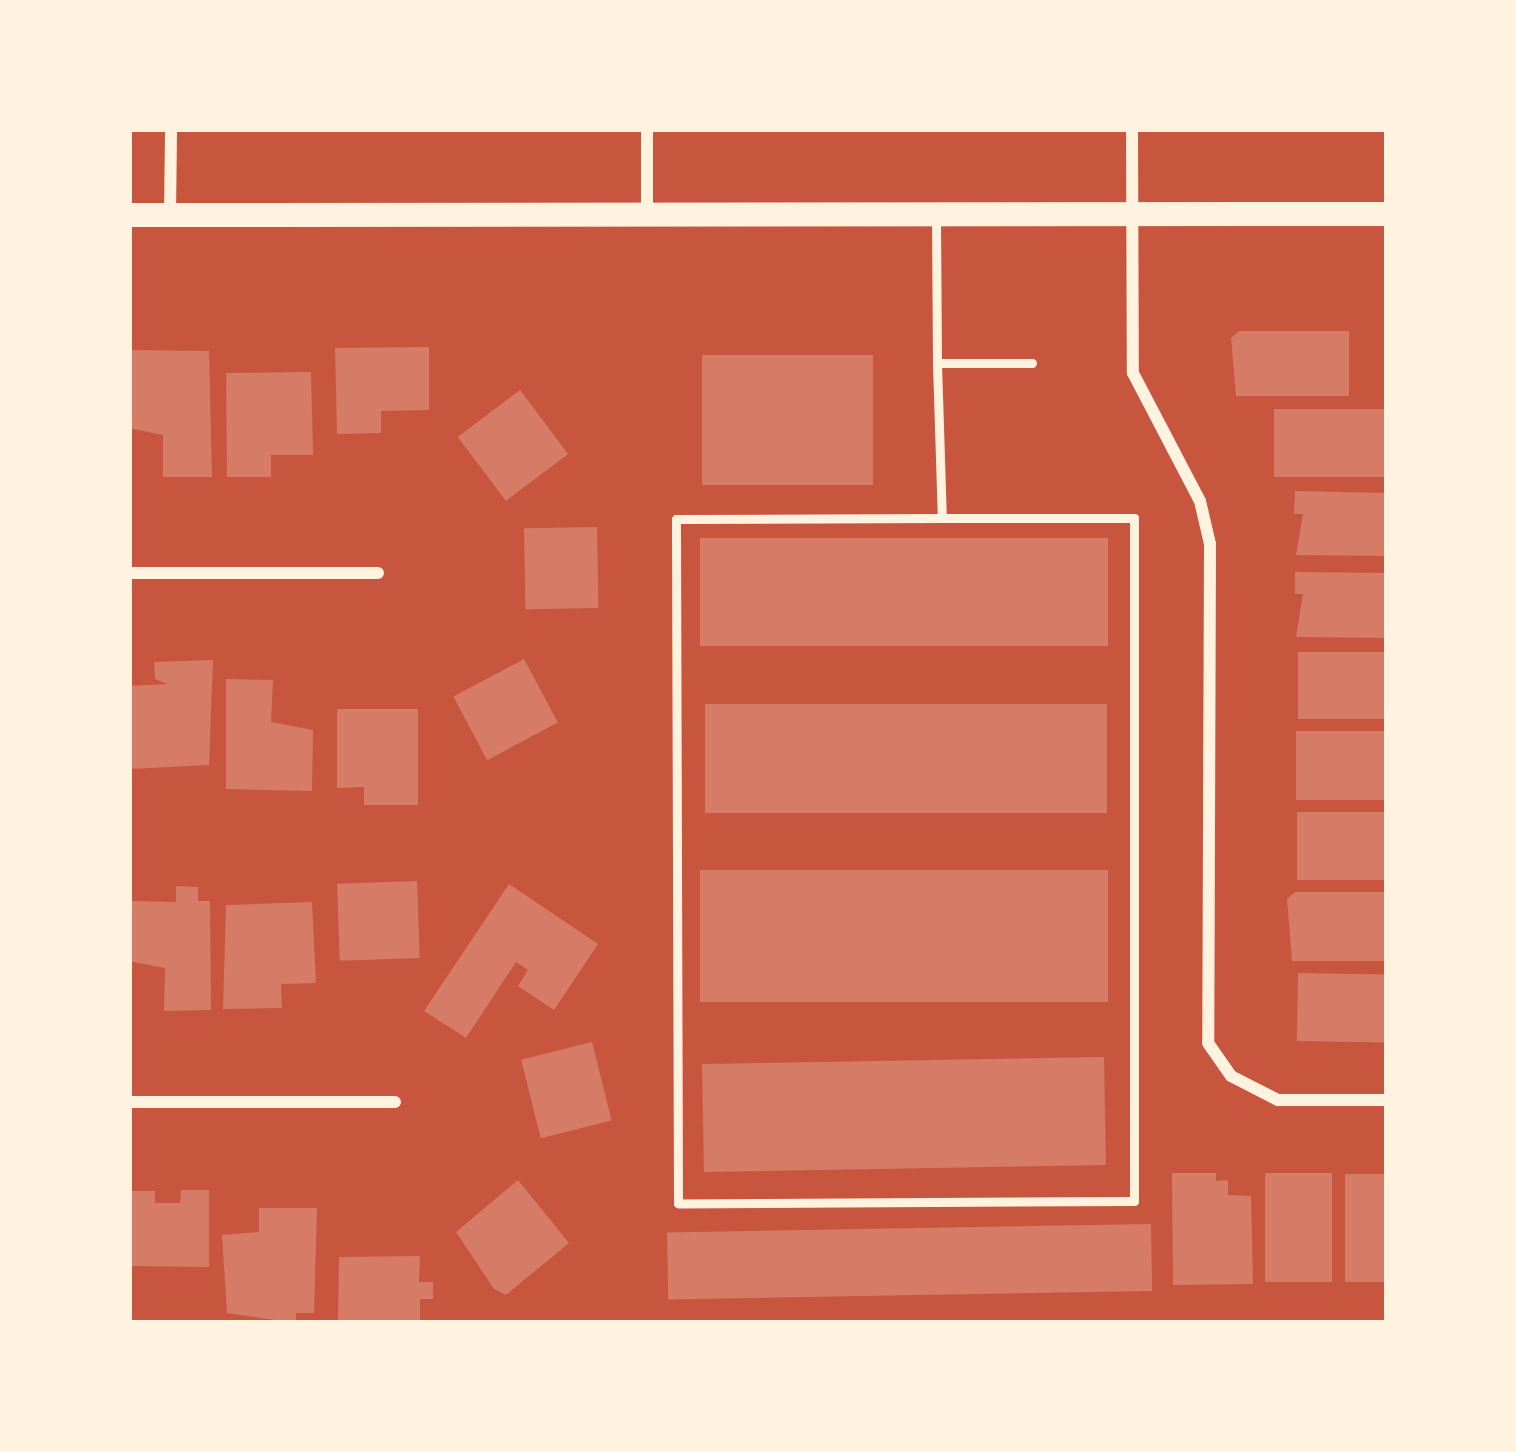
<!DOCTYPE html>
<style>
body{margin:0}
#map{position:relative;width:1516px;height:1452px;overflow:hidden;background:#c8553d;font-family:Literata,serif}
div>[style]{position:absolute}
[style*='--x']{left:calc(var(--x)*1px);top:calc(var(--y)*1px);width:calc(var(--w)*1px);rotate:calc(var(--a)*1deg)}
.building>*{inset:0;background:#d67c66;transform-origin:0 0}
.service>*{height:9px;margin:-4.5px;padding:0 4.5px;transform-origin:4.5px;border-radius:4.5px;background:#fff3e0}
.minor>*{height:12px;margin:-6px;padding:0 6px;transform-origin:6px;border-radius:6px;background:#fff3e0}
.secondary>*{height:24px;margin:-12px;padding:0 12px;transform-origin:12px;border-radius:12px;background:#fff3e0}
span{translate:-50% -50%;white-space:nowrap;text-align:center;line-height:1.15;-webkit-text-stroke:10px #fff3e0;paint-order:stroke}
.frame{position:absolute;inset:0;border:132px solid #fff3e0;pointer-events:none}
</style>
<div id="map">
<div class="building">
<i style="clip-path:polygon(1239px 331px,1349px 331px,1349px 396px,1236px 396px,1231px 338px)"></i>
<i style="clip-path:polygon(429px 347px,429px 410px,381px 411px,381px 433px,337px 434px,335px 348px)"></i>
<i style="clip-path:polygon(129px 350px,209px 351px,212px 477px,163px 477px,163px 435px,129px 428px)"></i>
<i style="left:702px;top:355px;width:171px;height:130px"></i>
<i style="clip-path:polygon(311px 372px,313px 455px,271px 455px,271px 477px,227px 477px,226px 373px)"></i>
<i style="left:520px;top:390px;width:80px;height:78px;rotate:53deg"></i>
<i style="left:1274px;top:409px;width:111px;height:68px"></i>
<i style="clip-path:polygon(1295px 491px,1387px 493px,1387px 556px,1296px 555px,1303px 514px,1294px 514px)"></i>
<i style="left:597px;top:527px;width:81px;height:73px;rotate:89deg"></i>
<i style="left:1108px;top:538px;width:108px;height:408px;rotate:90deg"></i>
<i style="clip-path:polygon(1295px 572px,1387px 573px,1387px 638px,1296px 637px,1303px 594px,1295px 594px)"></i>
<i style="left:1298px;top:652px;width:89px;height:67px"></i>
<i style="left:524px;top:659px;width:72px;height:80px;rotate:62deg"></i>
<i style="clip-path:polygon(213px 660px,209px 765px,129px 769px,129px 686px,167px 684px,155px 679px,154px 662px)"></i>
<i style="clip-path:polygon(226px 679px,273px 680px,271px 722px,313px 730px,312px 791px,226px 789px)"></i>
<i style="left:705px;top:704px;width:402px;height:109px"></i>
<i style="clip-path:polygon(337px 709px,418px 709px,418px 805px,364px 805px,364px 787px,337px 788px)"></i>
<i style="left:1387px;top:731px;width:69px;height:91px;rotate:90deg"></i>
<i style="left:1387px;top:812px;width:68px;height:90px;rotate:90deg"></i>
<i style="left:700px;top:870px;width:408px;height:132px"></i>
<i style="left:417px;top:881px;width:77px;height:80px;rotate:88deg"></i>
<i style="clip-path:polygon(509px 884px,598px 944px,554px 1010px,518px 986px,528px 970px,516px 962px,466px 1038px,424px 1011px)"></i>
<i style="clip-path:polygon(176px 886px,198px 887px,198px 901px,210px 901px,211px 1010px,164px 1011px,165px 968px,129px 961px,129px 901px,176px 902px)"></i>
<i style="clip-path:polygon(1295px 892px,1387px 892px,1387px 961px,1292px 961px,1287px 899px)"></i>
<i style="clip-path:polygon(312px 902px,316px 983px,281px 984px,282px 1008px,223px 1009px,226px 905px)"></i>
<i style="left:1298px;top:973px;width:89px;height:68px;rotate:1deg"></i>
<i style="left:592px;top:1042px;width:81px;height:73px;rotate:76deg"></i>
<i style="left:1104px;top:1057px;width:108px;height:402px;rotate:89deg"></i>
<i style="clip-path:polygon(1172px 1173px,1216px 1173px,1216px 1181px,1228px 1180px,1228px 1195px,1251px 1196px,1253px 1284px,1173px 1285px)"></i>
<i style="left:1265px;top:1173px;width:67px;height:109px"></i>
<i style="left:1345px;top:1174px;width:42px;height:108px"></i>
<i style="clip-path:polygon(518px 1180px,569px 1243px,506px 1295px,494px 1289px,456px 1232px)"></i>
<i style="clip-path:polygon(181px 1190px,209px 1190px,209px 1267px,129px 1266px,129px 1191px,155px 1191px,155px 1203px,180px 1203px)"></i>
<i style="clip-path:polygon(259px 1208px,317px 1208px,314px 1313px,296px 1313px,296px 1323px,227px 1313px,222px 1235px,259px 1232px)"></i>
<i style="left:1151px;top:1224px;width:67px;height:484px;rotate:89deg"></i>
<i style="clip-path:polygon(420px 1256px,419px 1282px,433px 1282px,433px 1299px,420px 1299px,420px 1323px,338px 1323px,339px 1257px)"></i>
</div>
<div class="service">
<i style="--x:936;--y:217;--w:146;--a:89.6"></i>
<i style="--x:937;--y:363;--w:95;--a:0"></i>
<i style="--x:937;--y:363;--w:155;--a:88.2"></i>
<i style="--x:942;--y:518;--w:192;--a:0"></i>
<i style="--x:1134;--y:518;--w:683;--a:90"></i>
<i style="--x:1134;--y:1201;--w:456;--a:179.7"></i>
<i style="--x:678;--y:1203;--w:684;--a:-90.17"></i>
<i style="--x:676;--y:519;--w:266;--a:-0.2"></i>
</div>
<div class="minor">
<i style="--x:647;--y:129;--w:85;--a:90"></i>
<i style="--x:1132;--y:129;--w:244;--a:89.8"></i>
<i style="--x:1133;--y:373;--w:144;--a:62.4"></i>
<i style="--x:1200;--y:501;--w:44;--a:76.9"></i>
<i style="--x:1210;--y:544;--w:499;--a:90.2"></i>
<i style="--x:1208;--y:1043;--w:40;--a:55.1"></i>
<i style="--x:1231;--y:1076;--w:53;--a:27.1"></i>
<i style="--x:1278;--y:1100;--w:109;--a:0"></i>
<i style="--x:170;--y:215;--w:86;--a:-89.3"></i>
<i style="--x:129;--y:573;--w:249;--a:0"></i>
<i style="--x:129;--y:1102;--w:266;--a:0"></i>
</div>
<div class="secondary">
<i style="--x:129;--y:215;--w:1258;--a:-0.05"></i>
</div>
<div class="frame"></div>
</div>
